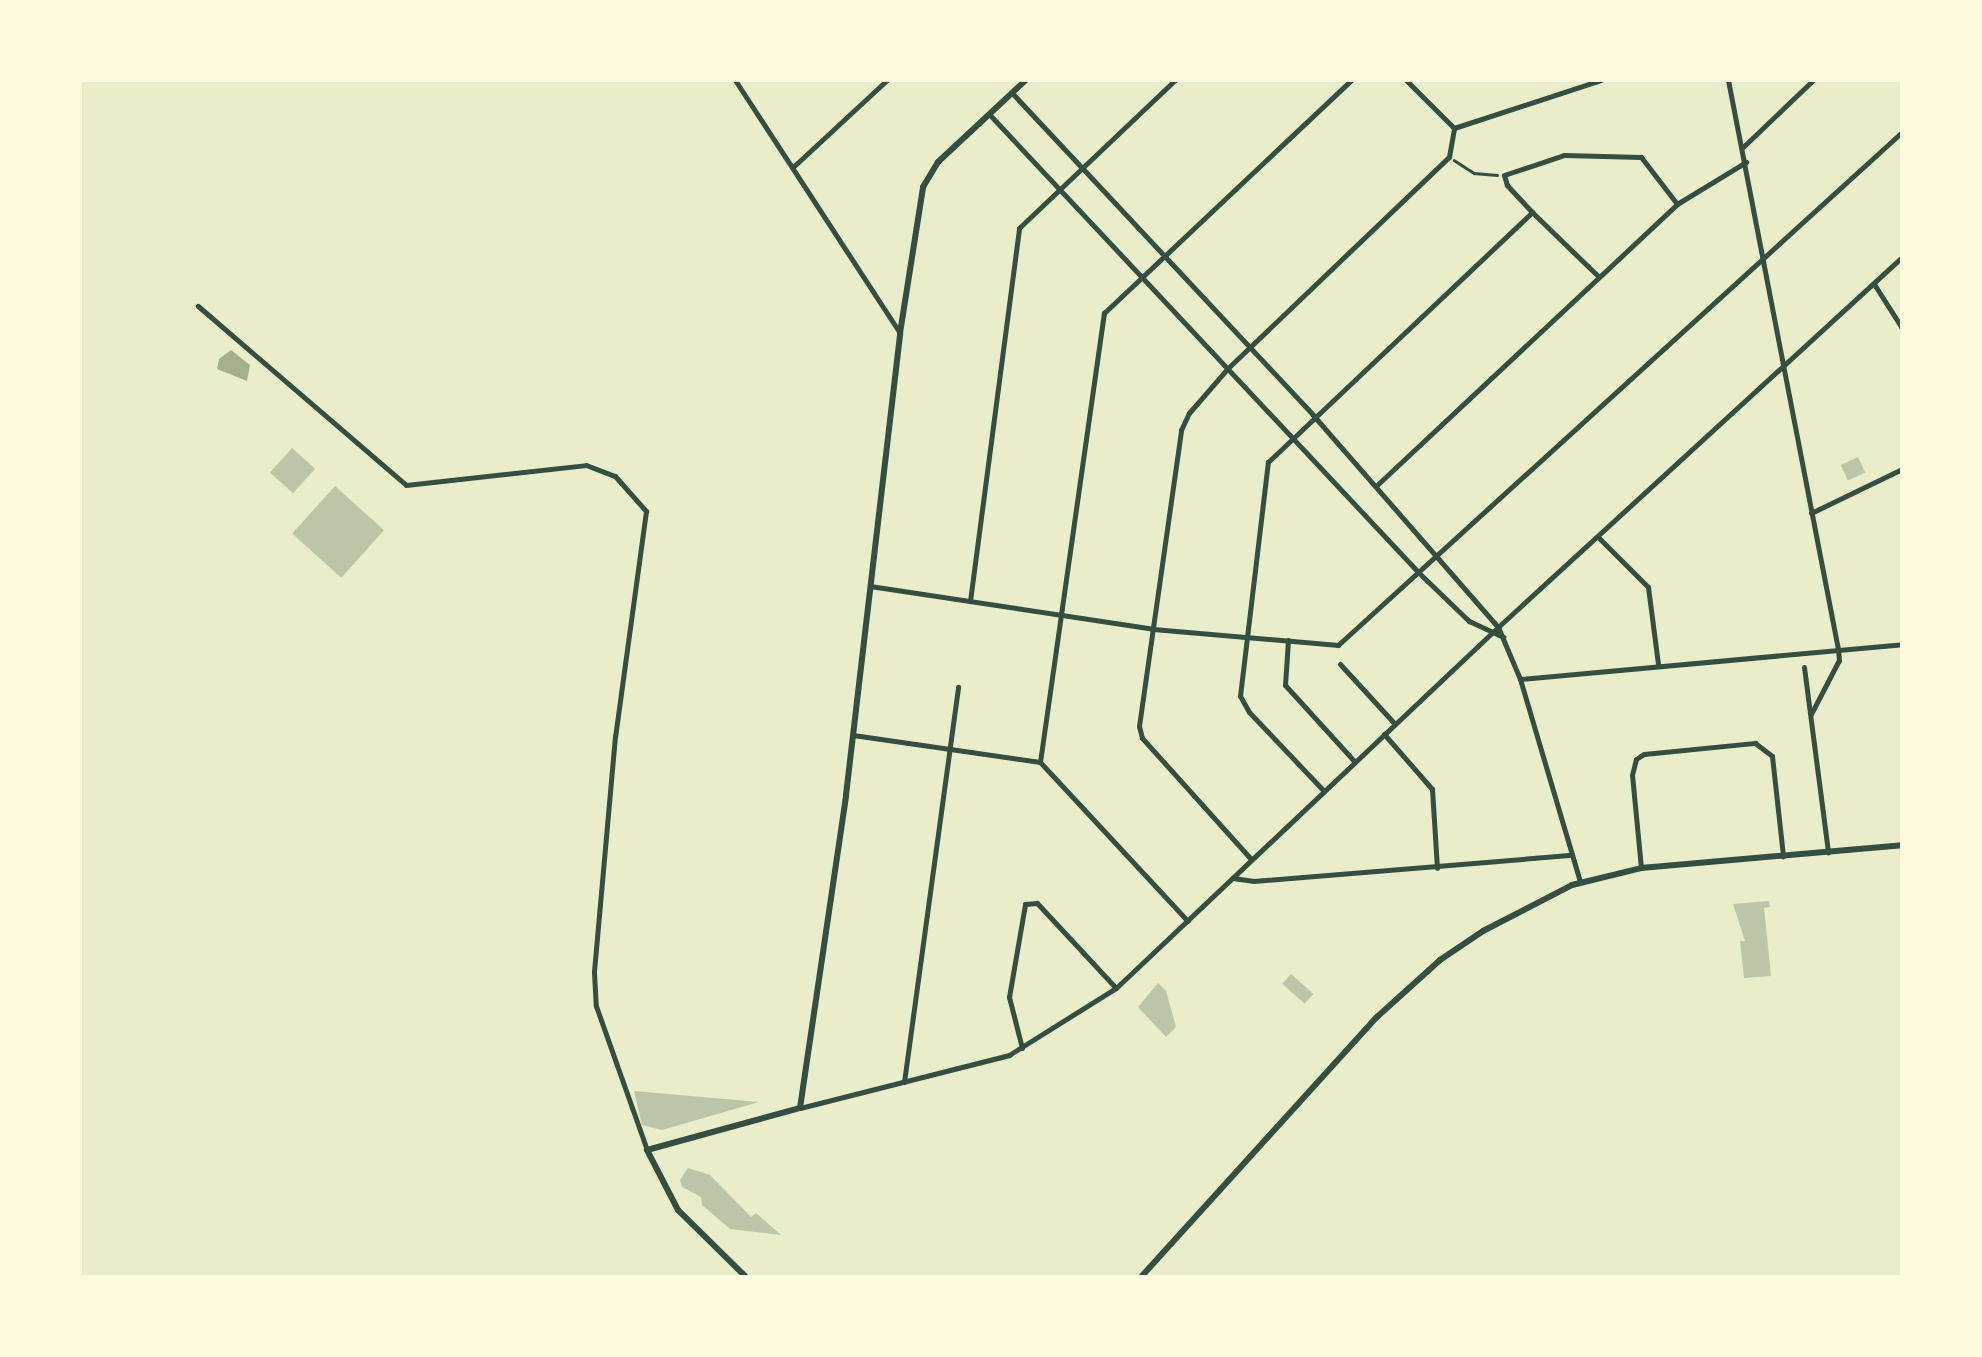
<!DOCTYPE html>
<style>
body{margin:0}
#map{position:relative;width:1982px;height:1357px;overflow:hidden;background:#e9edc9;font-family:Commissioner,sans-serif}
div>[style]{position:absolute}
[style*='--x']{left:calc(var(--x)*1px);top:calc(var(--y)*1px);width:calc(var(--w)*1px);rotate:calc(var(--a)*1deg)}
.water>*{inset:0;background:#a3b18a}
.building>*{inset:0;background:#bcc5a7;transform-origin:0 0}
.path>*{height:2.5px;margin:-1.25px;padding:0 1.25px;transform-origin:1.25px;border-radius:1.25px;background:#344e41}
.minor>*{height:5px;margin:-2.5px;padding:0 2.5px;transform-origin:2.5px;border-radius:2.5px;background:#344e41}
.tertiary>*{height:6px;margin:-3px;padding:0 3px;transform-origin:3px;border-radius:3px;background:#344e41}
.secondary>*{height:6px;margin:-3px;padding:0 3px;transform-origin:3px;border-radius:3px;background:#344e41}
span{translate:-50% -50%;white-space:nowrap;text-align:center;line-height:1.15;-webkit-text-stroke:8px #fefae0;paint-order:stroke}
.frame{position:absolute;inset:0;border:82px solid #fefae0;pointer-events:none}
</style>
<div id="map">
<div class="water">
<i style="clip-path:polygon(231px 350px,250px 365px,247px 381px,217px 369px,219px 359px)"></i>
</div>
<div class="building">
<i style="left:292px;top:448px;width:31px;height:33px;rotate:42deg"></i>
<i style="left:1858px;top:457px;width:17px;height:19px;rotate:65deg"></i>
<i style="left:335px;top:486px;width:66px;height:64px;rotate:42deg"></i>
<i style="clip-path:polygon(1769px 901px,1770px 907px,1764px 908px,1771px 976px,1744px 978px,1740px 941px,1745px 941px,1733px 904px)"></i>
<i style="left:1291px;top:974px;width:30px;height:13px;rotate:42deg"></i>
<i style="clip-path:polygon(1158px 983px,1166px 991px,1176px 1027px,1166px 1037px,1138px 1007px)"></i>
<i style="clip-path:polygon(634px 1091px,759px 1102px,662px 1130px,642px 1125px)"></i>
<i style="clip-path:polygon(688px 1168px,710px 1175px,751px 1217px,756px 1213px,781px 1235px,730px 1229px,702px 1205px,701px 1197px,682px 1187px,680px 1180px)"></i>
</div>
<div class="path">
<i style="--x:1454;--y:160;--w:24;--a:33"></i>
<i style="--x:1474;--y:173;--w:23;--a:5"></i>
</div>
<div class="minor">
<i style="--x:735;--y:80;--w:302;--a:56.9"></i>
<i style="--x:1728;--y:80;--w:580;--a:79.06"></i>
<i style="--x:1838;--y:649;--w:11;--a:85"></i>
<i style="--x:1839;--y:660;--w:61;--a:117.4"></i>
<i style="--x:1012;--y:93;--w:441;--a:46.9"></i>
<i style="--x:1313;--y:415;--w:281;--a:48.9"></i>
<i style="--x:1498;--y:627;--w:56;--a:67.1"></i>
<i style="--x:1520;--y:679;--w:211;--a:73.5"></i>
<i style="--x:989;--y:114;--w:628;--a:46.87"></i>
<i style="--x:1418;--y:572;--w:71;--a:43.9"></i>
<i style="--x:1469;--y:621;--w:38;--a:25"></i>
<i style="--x:1454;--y:128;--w:155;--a:-18.1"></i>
<i style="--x:1743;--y:147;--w:97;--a:-43.7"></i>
<i style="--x:793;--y:167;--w:128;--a:-42.8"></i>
<i style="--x:1599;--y:277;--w:93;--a:-135.9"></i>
<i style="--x:1532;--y:212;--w:37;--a:-133"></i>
<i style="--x:1507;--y:185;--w:10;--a:-107"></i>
<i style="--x:1504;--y:175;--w:63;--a:-18.4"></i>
<i style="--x:1564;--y:155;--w:77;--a:1.5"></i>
<i style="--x:1641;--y:157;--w:59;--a:52.5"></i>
<i style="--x:1874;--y:284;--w:52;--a:57.5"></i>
<i style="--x:198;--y:306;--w:274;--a:40.7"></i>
<i style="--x:406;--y:485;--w:181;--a:-6.3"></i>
<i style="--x:586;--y:465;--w:31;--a:21"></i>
<i style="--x:615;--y:476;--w:47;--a:48.5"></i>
<i style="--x:646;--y:511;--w:227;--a:97.8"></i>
<i style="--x:615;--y:736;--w:237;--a:95.1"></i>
<i style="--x:594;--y:972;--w:34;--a:87"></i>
<i style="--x:596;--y:1006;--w:153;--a:70.5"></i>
<i style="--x:1377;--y:485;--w:411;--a:-43.1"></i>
<i style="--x:1677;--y:204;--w:81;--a:-31.3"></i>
<i style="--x:1811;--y:513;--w:101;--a:-25.8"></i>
<i style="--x:1599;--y:538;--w:69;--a:45"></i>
<i style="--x:1648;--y:587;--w:78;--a:82.6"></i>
<i style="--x:870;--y:586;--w:286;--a:8.6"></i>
<i style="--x:1153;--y:629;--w:186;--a:4.9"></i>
<i style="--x:1338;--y:645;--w:762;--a:-42.29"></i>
<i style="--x:970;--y:601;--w:376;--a:-82.5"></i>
<i style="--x:1019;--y:228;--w:215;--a:-43.5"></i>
<i style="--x:1288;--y:640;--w:45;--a:93.8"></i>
<i style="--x:1285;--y:685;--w:104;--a:47.7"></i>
<i style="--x:1340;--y:664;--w:81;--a:47.5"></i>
<i style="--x:1804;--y:667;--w:187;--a:82.6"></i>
<i style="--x:1520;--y:679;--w:384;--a:-5.2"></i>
<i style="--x:1384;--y:734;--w:73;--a:48.9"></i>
<i style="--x:1432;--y:789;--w:79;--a:86.4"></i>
<i style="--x:853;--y:735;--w:189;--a:8.2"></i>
<i style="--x:1040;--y:762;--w:454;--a:-81.9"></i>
<i style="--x:1104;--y:313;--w:340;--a:-43.3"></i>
<i style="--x:1040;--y:762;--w:217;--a:47.1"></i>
<i style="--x:1324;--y:791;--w:109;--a:-133.5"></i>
<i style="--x:1249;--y:712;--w:18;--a:-119"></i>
<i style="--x:1240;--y:696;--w:236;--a:-83.2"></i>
<i style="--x:1268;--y:462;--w:364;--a:-43.4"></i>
<i style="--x:1251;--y:859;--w:163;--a:-132"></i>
<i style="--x:1142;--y:738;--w:12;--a:-104"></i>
<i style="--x:1139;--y:726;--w:299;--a:-81.9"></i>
<i style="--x:1181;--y:430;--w:19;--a:-65"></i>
<i style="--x:1189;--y:413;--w:60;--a:-49.1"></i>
<i style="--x:1228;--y:368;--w:306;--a:-43.7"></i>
<i style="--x:1449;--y:157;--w:29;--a:-80"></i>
<i style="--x:1454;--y:128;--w:68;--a:-135"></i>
<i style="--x:1641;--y:868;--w:93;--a:-95.5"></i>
<i style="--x:1632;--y:775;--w:16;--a:-76"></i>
<i style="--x:1636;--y:759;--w:9;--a:-32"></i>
<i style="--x:1644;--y:754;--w:112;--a:-5.7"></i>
<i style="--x:1755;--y:743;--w:21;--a:37"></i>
<i style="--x:1772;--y:756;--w:101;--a:83.7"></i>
<i style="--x:1233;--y:878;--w:21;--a:8"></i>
<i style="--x:1254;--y:881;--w:319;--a:-4.7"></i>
<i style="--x:1022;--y:1048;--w:53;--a:-104.3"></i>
<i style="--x:1009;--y:997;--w:94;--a:-80.2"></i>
<i style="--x:1025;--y:904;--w:12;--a:-5"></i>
<i style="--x:1037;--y:903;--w:116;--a:47.1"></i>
<i style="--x:904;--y:1082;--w:399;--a:-82.2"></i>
<i style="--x:800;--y:1108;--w:216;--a:-14.2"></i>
<i style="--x:1009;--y:1055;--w:126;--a:-32.1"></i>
<i style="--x:1116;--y:988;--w:526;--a:-43.38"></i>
<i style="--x:1498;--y:627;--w:548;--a:-42.48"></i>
</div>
<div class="tertiary">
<i style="--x:746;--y:1277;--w:95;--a:-135.4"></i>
<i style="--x:678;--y:1210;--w:68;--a:-117.3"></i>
<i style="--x:647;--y:1150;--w:159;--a:-15.4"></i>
<i style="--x:800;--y:1108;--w:316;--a:-81.6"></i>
<i style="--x:846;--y:795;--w:465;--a:-83.3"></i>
<i style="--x:900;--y:333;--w:148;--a:-81"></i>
<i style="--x:923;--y:187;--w:29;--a:-59"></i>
<i style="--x:938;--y:162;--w:120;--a:-43"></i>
</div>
<div class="secondary">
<i style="--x:1141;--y:1277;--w:351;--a:-47.8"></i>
<i style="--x:1377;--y:1017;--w:85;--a:-42.1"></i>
<i style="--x:1440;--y:960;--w:52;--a:-34"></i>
<i style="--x:1483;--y:931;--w:100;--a:-27.3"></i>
<i style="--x:1572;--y:885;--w:71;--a:-13.8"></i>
<i style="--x:1641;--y:868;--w:262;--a:-5"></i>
</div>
<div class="frame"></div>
</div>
